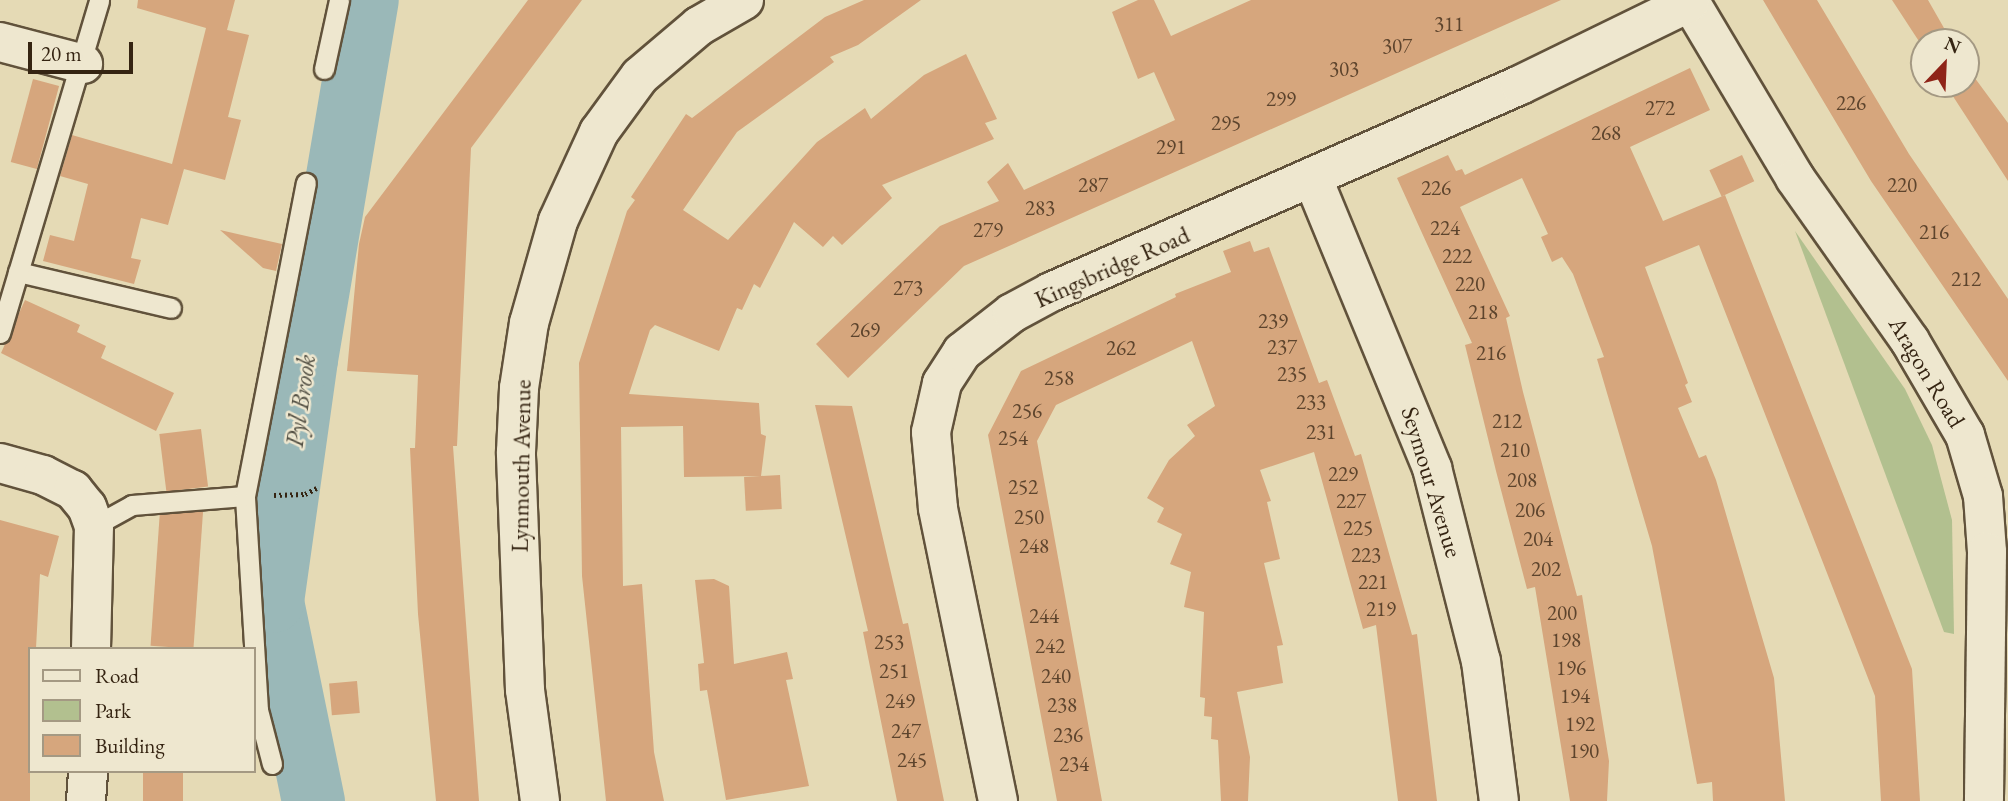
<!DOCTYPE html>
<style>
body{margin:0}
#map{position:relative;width:2008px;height:801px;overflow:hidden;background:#e5dab5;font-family:"EB Garamond",serif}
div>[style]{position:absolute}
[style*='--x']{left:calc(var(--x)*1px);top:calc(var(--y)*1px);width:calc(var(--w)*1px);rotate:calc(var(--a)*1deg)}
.green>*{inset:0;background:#b2c08f}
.river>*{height:63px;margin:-31.5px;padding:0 31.5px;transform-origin:31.5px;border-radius:31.5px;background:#9ab8b8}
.building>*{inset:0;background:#d6a67d;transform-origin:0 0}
.path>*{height:4.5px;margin-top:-2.25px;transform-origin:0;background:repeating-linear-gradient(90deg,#352412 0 2px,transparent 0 5.5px)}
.roads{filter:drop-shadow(2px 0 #61523b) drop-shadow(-2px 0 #61523b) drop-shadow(0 2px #61523b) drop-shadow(0 -2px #61523b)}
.service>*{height:19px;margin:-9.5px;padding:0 9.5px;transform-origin:9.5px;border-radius:9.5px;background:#eee7cf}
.minor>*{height:38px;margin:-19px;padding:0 19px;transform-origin:19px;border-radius:19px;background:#eee7cf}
span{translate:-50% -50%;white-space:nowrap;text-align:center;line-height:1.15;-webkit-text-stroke:5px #eee7cf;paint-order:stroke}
.number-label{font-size:21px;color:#5d442d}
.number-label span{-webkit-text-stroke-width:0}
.street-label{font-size:24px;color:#352412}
.water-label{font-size:26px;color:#535044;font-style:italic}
.legend{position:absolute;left:28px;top:647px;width:228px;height:126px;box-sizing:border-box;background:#eee7cf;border:2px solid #a49983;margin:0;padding:9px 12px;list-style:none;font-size:21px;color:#352412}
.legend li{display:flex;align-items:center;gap:14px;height:35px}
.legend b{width:35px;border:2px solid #a49983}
.north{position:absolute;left:1910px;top:28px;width:70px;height:70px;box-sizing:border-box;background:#eee7cf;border:2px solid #a49983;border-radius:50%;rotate:23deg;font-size:19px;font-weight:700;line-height:28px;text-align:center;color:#352412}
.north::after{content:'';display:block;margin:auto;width:24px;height:32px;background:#8f2418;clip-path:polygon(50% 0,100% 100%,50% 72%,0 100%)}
.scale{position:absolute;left:28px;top:42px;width:105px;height:32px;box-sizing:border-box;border:4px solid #352412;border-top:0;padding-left:9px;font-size:21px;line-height:24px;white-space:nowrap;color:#352412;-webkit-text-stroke:5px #eee7cf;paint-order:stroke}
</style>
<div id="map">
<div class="green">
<i style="clip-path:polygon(1795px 231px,1905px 389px,1932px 445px,1952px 520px,1954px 634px,1944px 632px)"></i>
</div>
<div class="river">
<i style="--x:313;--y:801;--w:204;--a:-101.6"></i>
<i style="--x:272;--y:601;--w:244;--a:-82"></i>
<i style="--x:306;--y:359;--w:364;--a:-80.4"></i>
</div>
<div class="building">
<i style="clip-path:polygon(138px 0,235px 0,227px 30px,249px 35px,228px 117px,241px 120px,225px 180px,184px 169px,168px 225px,141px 218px,131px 258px,141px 260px,134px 284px,43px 261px,50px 235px,74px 241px,88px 184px,60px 176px,72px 135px,172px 164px,206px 28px,137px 8px)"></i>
<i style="clip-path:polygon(528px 0,582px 0,471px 148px,457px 446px,453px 446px,479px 801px,436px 801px,418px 614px,410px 448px,415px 448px,418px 375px,347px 371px,359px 244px,365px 217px)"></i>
<i style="clip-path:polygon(864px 0,921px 0,858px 45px,830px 57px,834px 62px,737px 132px,683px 210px,728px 240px,817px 142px,865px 108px,871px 119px,924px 75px,966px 54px,997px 119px,985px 123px,994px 139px,882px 185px,892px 198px,842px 245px,833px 236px,823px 247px,794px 222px,760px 288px,754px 284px,742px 310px,737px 308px,719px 351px,655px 325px,650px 330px,629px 394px,759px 403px,761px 434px,766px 436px,761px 476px,684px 477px,683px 426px,621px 427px,623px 586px,642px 584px,654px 752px,664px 801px,606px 801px,582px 576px,579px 363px,627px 211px,635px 200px,631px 197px,686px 114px,692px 118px,825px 17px)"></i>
<i style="clip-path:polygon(1138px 0,1154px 0,1171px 36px,1251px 0,1561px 0,964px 266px,848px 378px,816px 344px,940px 226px,999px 201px,987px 182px,1008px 163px,1024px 190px,1175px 120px,1154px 72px,1138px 79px,1112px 12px)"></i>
<i style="clip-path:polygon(1763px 0,1817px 0,1909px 154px,2008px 299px,2008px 381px,1871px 181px)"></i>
<i style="clip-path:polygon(1892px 0,1928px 0,1952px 42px,1924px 42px,1924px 49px)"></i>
<i style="clip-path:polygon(1966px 66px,2008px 123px,2008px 181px,1945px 84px,1966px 84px)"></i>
<i style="clip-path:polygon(1690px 68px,1710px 110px,1630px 147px,1663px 221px,1725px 195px,1912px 669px,1920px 801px,1881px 801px,1875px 696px,1699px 245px,1645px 267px,1688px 383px,1685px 385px,1692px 402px,1678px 408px,1699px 458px,1706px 455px,1716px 480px,1774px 678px,1785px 801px,1713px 801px,1712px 782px,1697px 784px,1652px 546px,1597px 359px,1604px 357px,1573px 274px,1562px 257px,1552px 262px,1541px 237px,1548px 234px,1522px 178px,1460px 207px,1510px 316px,1506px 318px,1523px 392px,1577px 596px,1582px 595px,1609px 761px,1607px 801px,1570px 801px,1535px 587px,1527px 589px,1496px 471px,1465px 345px,1472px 343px,1397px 178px,1448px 155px,1456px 171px,1462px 169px,1465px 175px)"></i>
<i style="left:33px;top:79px;width:27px;height:86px;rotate:15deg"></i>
<i style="left:1742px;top:155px;width:29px;height:36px;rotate:65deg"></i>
<i style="clip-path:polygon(220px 230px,282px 244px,276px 271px,263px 268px)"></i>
<i style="clip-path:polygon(1250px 241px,1254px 252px,1269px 247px,1319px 383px,1327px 380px,1355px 456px,1361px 454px,1412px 635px,1417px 634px,1437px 801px,1398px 801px,1376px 625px,1363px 629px,1314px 452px,1260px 470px,1271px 501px,1267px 502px,1280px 559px,1264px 563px,1283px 645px,1277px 646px,1283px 683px,1237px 692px,1250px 757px,1248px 801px,1221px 801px,1218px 740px,1211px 739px,1212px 717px,1204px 716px,1205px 698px,1200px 697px,1204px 612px,1184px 607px,1191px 572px,1170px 564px,1182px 534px,1157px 522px,1164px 508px,1147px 498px,1169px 460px,1195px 436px,1187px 425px,1215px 406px,1192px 341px,1056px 405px,1037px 441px,1102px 801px,1057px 801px,988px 435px,1021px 371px,1176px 297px,1175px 294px,1231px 272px,1223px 251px)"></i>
<i style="clip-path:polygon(25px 300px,80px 325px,77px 332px,106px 346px,101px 358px,174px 393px,156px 431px,1px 353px)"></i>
<i style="clip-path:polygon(815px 405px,852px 406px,903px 624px,908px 623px,944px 801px,897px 801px,863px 632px,868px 631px)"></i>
<i style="left:201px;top:429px;width:58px;height:42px;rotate:83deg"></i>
<i style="left:780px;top:475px;width:34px;height:36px;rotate:87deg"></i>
<i style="left:203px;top:512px;width:137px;height:43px;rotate:94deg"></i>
<i style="clip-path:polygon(0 520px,59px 536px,48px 577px,40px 574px,36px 648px,30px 648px,30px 801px,0 801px)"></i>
<i style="clip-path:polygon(714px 579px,729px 586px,734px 664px,787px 652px,793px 679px,786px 680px,809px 786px,726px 800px,707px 690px,700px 691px,698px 664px,704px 663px,695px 580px)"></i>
<i style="left:357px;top:681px;width:32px;height:28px;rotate:85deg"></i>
<i style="left:143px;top:771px;width:40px;height:30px"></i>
</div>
<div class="path">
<i style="--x:274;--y:495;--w:31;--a:-2"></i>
<i style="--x:305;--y:494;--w:13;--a:-27"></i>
</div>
<div class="roads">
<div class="service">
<i style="--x:324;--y:69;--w:71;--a:-77.7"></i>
<i style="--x:18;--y:272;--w:157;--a:13.2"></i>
<i style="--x:0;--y:333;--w:347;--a:-73.4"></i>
<i style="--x:94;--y:526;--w:43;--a:-28.9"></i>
<i style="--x:132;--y:505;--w:113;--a:-4.6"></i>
<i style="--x:272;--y:764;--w:56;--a:-104.5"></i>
<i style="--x:258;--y:710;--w:214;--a:-93.5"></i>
<i style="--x:245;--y:496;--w:319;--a:-79"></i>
</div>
<div class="minor">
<i style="--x:1689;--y:0;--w:207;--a:59.2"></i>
<i style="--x:1795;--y:178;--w:199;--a:54.8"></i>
<i style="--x:1910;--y:341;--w:109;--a:59.7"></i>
<i style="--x:1965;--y:435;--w:64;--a:73.6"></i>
<i style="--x:1983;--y:496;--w:56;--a:85.9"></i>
<i style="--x:1987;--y:552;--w:249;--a:90.7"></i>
<i style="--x:0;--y:42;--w:86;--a:14.8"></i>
<i style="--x:1313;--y:179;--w:313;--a:67.6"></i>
<i style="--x:1432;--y:468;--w:199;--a:75.8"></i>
<i style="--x:1481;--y:661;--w:141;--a:82.7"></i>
<i style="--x:0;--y:463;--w:45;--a:15.6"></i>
<i style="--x:43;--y:475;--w:34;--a:27"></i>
<i style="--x:73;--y:490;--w:22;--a:51"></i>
<i style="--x:87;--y:507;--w:20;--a:70"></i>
<i style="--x:94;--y:526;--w:123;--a:91.4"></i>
<i style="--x:86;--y:801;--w:30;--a:-86"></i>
<i style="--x:540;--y:801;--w:112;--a:-97.7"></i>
<i style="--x:525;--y:690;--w:238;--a:-92.2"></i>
<i style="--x:516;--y:452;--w:64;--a:-87.3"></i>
<i style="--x:519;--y:388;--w:66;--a:-81.3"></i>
<i style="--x:529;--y:323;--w:106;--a:-74.1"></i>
<i style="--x:558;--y:221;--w:98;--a:-65.3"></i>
<i style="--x:599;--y:132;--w:69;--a:-53.8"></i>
<i style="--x:640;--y:76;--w:77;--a:-40.3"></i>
<i style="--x:699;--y:26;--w:52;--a:-30"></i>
<i style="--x:998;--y:801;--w:299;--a:-101.6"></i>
<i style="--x:938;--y:508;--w:76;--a:-95.3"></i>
<i style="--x:931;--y:432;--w:50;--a:-77.3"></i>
<i style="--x:942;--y:383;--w:37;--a:-57"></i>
<i style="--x:962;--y:352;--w:63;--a:-38"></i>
<i style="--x:1012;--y:313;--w:44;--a:-28.3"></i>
<i style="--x:1051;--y:292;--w:513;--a:-23.81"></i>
<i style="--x:1520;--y:85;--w:189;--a:-26"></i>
</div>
</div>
<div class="number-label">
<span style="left:1449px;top:24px">311</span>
<span style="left:1397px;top:46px">307</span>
<span style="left:1344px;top:69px">303</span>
<span style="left:1281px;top:99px">299</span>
<span style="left:1851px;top:103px">226</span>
<span style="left:1660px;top:108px">272</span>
<span style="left:1226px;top:123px">295</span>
<span style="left:1606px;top:133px">268</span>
<span style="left:1171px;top:147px">291</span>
<span style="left:1093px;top:185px">287</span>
<span style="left:1902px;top:185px">220</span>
<span style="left:1436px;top:188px">226</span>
<span style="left:1040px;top:208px">283</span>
<span style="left:1445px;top:228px">224</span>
<span style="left:988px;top:230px">279</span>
<span style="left:1934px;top:232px">216</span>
<span style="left:1457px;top:256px">222</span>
<span style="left:1966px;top:279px">212</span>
<span style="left:1470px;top:284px">220</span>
<span style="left:908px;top:288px">273</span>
<span style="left:1483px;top:312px">218</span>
<span style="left:1273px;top:321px">239</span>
<span style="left:865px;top:330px">269</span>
<span style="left:1282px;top:347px">237</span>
<span style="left:1121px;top:348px">262</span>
<span style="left:1491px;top:353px">216</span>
<span style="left:1292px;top:374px">235</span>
<span style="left:1059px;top:378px">258</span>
<span style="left:1311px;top:402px">233</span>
<span style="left:1027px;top:411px">256</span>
<span style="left:1507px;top:421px">212</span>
<span style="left:1321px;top:432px">231</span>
<span style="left:1013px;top:438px">254</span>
<span style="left:1515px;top:450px">210</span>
<span style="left:1343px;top:474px">229</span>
<span style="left:1522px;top:480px">208</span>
<span style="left:1023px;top:487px">252</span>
<span style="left:1351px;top:501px">227</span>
<span style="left:1530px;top:510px">206</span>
<span style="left:1029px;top:517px">250</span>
<span style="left:1358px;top:528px">225</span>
<span style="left:1538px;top:539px">204</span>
<span style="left:1034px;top:546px">248</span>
<span style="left:1366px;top:555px">223</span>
<span style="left:1546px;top:569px">202</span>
<span style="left:1373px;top:582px">221</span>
<span style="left:1381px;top:609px">219</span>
<span style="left:1562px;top:613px">200</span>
<span style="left:1044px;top:616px">244</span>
<span style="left:1566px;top:640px">198</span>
<span style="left:889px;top:642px">253</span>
<span style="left:1050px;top:646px">242</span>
<span style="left:1571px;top:668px">196</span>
<span style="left:894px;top:671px">251</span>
<span style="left:1056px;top:676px">240</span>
<span style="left:1575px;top:696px">194</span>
<span style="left:900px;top:701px">249</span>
<span style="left:1062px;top:705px">238</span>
<span style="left:1580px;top:724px">192</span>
<span style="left:906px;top:731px">247</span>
<span style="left:1068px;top:735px">236</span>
<span style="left:1584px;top:751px">190</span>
<span style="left:912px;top:760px">245</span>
<span style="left:1074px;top:764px">234</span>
</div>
<div class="street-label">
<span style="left:1112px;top:267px;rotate:-24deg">Kingsbridge Road</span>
<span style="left:1927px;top:372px;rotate:59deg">Aragon Road</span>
<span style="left:521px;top:466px;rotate:-89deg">Lynmouth Avenue</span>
<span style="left:1432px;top:482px;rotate:73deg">Seymour Avenue</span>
</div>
<div class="water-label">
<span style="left:301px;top:401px;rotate:-82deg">Pyl Brook</span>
</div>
<ul class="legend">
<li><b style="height:9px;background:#eee7cf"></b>Road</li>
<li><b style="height:19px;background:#b2c08f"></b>Park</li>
<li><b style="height:19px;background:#d6a67d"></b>Building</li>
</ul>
<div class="north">N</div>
<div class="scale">20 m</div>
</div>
